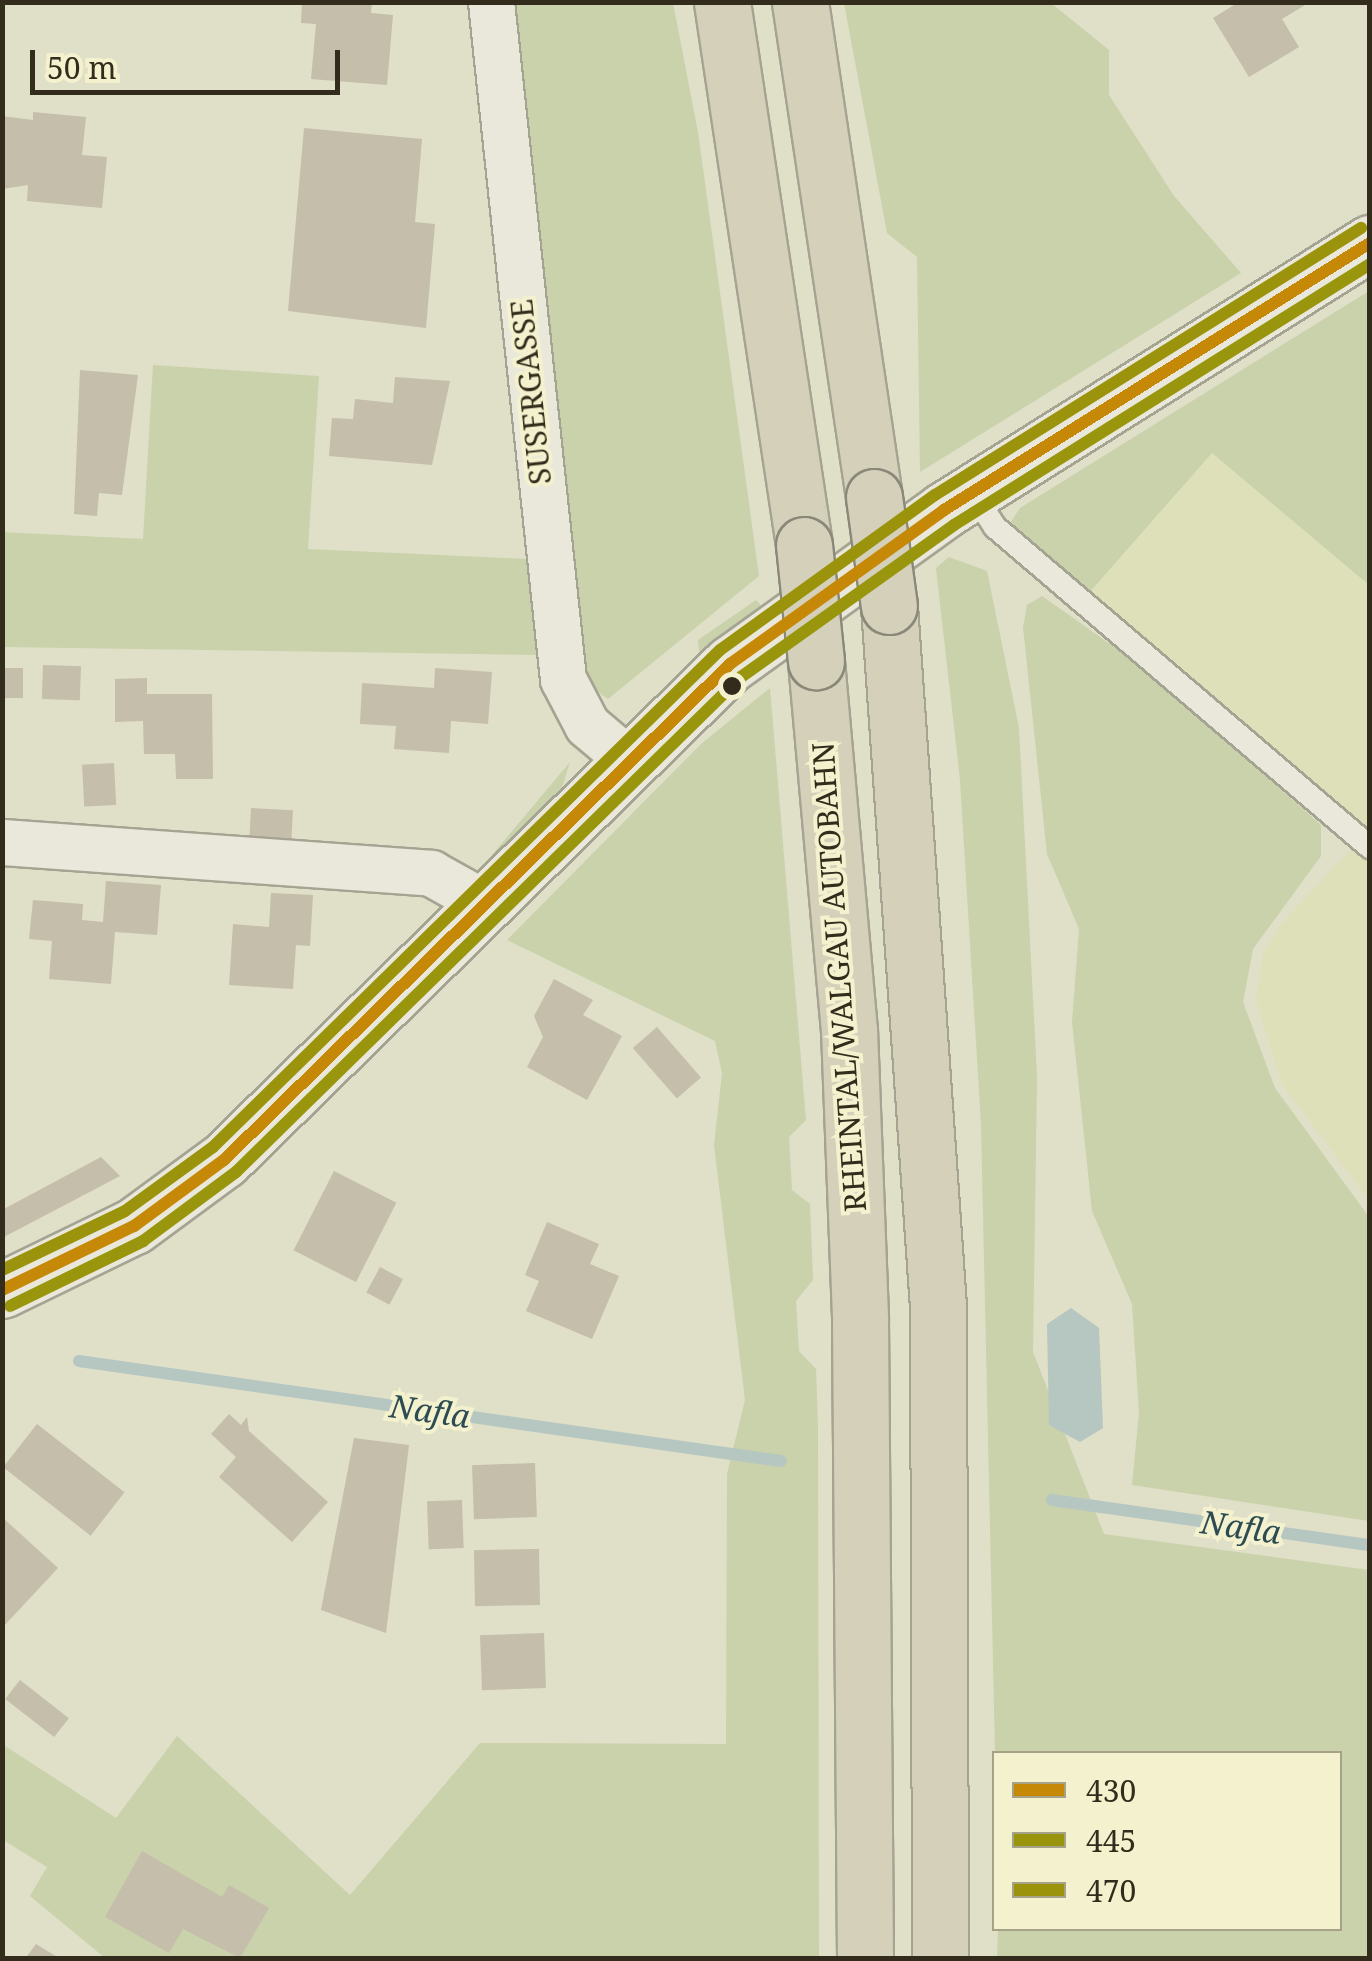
<!DOCTYPE html>
<style>
body{margin:0}
#map{position:relative;width:1372px;height:1961px;overflow:hidden;background:#e0dfc8;font-family:"Noto Serif",serif}
div>[style]{position:absolute}
[style*='--x']{left:calc(var(--x)*1px);top:calc(var(--y)*1px);width:calc(var(--w)*1px);rotate:calc(var(--a)*1deg)}
.farmland>*{inset:0;background:#dee0b9}
.green>*{inset:0;background:#c9d2ab}
.water>*{inset:0;background:#b5c7c0}
.stream>*{height:12px;margin:-6px;padding:0 6px;transform-origin:6px;border-radius:6px;background:#b5c7c0}
.building>*{inset:0;background:#c4beaa;transform-origin:0 0}
.roads{filter:drop-shadow(2px 0 #a5a392) drop-shadow(-2px 0 #a5a392) drop-shadow(0 2px #a5a392) drop-shadow(0 -2px #a5a392)}
.lane>*{height:22px;margin:-11px;padding:0 11px;transform-origin:11px;border-radius:11px;background:#e9e8da}
.street>*{height:45px;margin:-22.5px;padding:0 22.5px;transform-origin:22.5px;border-radius:22.5px;background:#e9e8da}
.secondary>*{height:55px;margin:-27.5px;padding:0 27.5px;transform-origin:27.5px;border-radius:27.5px;background:#e9e8da}
.highway>*{height:55px;margin:-27.5px;padding:0 27.5px;transform-origin:27.5px;border-radius:27.5px;background:#d4d0ba}
.bridges{filter:drop-shadow(2px 0 #8a8879) drop-shadow(-2px 0 #8a8879) drop-shadow(0 2px #8a8879) drop-shadow(0 -2px #8a8879)}
.highway-bridge>*{height:55px;margin:-27.5px;padding:0 27.5px;transform-origin:27.5px;border-radius:27.5px;background:#d4d0ba}
.bus-1>*{height:12px;margin:-6px;padding:0 6px;transform-origin:6px;border-radius:6px;background:#c68807}
.bus-2>*{height:12px;margin:-6px;padding:0 6px;transform-origin:6px;border-radius:6px;background:#99960e}
.bus-3>*{height:12px;margin:-6px;padding:0 6px;transform-origin:6px;border-radius:6px;background:#9c930d}
.dots>*{width:28px;height:28px;translate:-50% -50%;box-sizing:border-box;border:5px solid #f3f1ce;border-radius:50%}
span{translate:-50% -50%;white-space:nowrap;text-align:center;line-height:1.15;-webkit-text-stroke:8px #f3f1ce;paint-order:stroke}
.street-label{font-size:30px;color:#332c1c}
.water-label{font-size:32px;color:#2c4b52;font-style:italic}
.frame{position:absolute;inset:0;border:5px solid #332c1c;pointer-events:none}
.legend{position:absolute;left:992px;top:1751px;width:350px;height:180px;box-sizing:border-box;background:#f3f1ce;border:2px solid #a6a287;margin:0;padding:12px 18px;list-style:none;font-size:30px;color:#332c1c}
.legend li{display:flex;align-items:center;gap:20px;height:50px}
.legend b{width:50px;border:2px solid #a6a287}
.scale{position:absolute;left:30px;top:50px;width:310px;height:45px;box-sizing:border-box;border:5px solid #332c1c;border-top:0;padding-left:12px;font-size:30px;line-height:35px;white-space:nowrap;color:#332c1c;-webkit-text-stroke:8px #f3f1ce;paint-order:stroke}
</style>
<div id="map">
<div class="farmland">
<i style="clip-path:polygon(1212px 453px,1369px 585px,1369px 1200px,1282px 1084px,1256px 1001px,1263px 954px,1281px 924px,1360px 840px,1081px 602px)"></i>
</div>
<div class="green">
<i style="clip-path:polygon(507px 3px,673px 3px,698px 132px,759px 576px,608px 699px,583px 681px)"></i>
<i style="clip-path:polygon(844px 3px,1051px 3px,1109px 50px,1109px 95px,1174px 196px,1241px 273px,920px 472px,917px 257px,887px 233px)"></i>
<i style="clip-path:polygon(1369px 291px,1369px 585px,1212px 453px,1088px 594px,1009px 525px,1020px 508px)"></i>
<i style="clip-path:polygon(153px 365px,319px 376px,308px 549px,528px 559px,538px 655px,3px 647px,2px 532px,143px 539px)"></i>
<i style="clip-path:polygon(949px 557px,987px 571px,1019px 728px,1037px 1076px,1033px 1352px,1104px 1534px,1369px 1570px,1369px 1958px,997px 1958px,998px 1929px,1340px 1928px,1340px 1754px,995px 1753px,981px 1124px,960px 780px,936px 568px)"></i>
<i style="clip-path:polygon(1042px 596px,1137px 663px,1321px 825px,1321px 856px,1253px 949px,1243px 1002px,1275px 1088px,1369px 1217px,1369px 1521px,1132px 1485px,1139px 1413px,1132px 1304px,1092px 1211px,1072px 1022px,1079px 929px,1047px 854px,1023px 627px,1027px 605px)"></i>
<i style="clip-path:polygon(756px 600px,763px 608px,699px 653px,698px 640px)"></i>
<i style="clip-path:polygon(770px 688px,806px 1120px,789px 1137px,792px 1190px,810px 1204px,813px 1280px,796px 1301px,799px 1351px,816px 1369px,818px 1426px,819px 1958px,105px 1958px,30px 1896px,47px 1867px,3px 1840px,2px 1744px,116px 1818px,177px 1736px,350px 1895px,480px 1743px,726px 1744px,727px 1474px,745px 1400px,714px 1145px,722px 1073px,715px 1041px,507px 940px,701px 744px)"></i>
<i style="clip-path:polygon(570px 762px,560px 794px,491px 857px,492px 855px)"></i>
</div>
<div class="water">
<i style="clip-path:polygon(1071px 1308px,1099px 1328px,1103px 1428px,1080px 1442px,1049px 1425px,1047px 1324px)"></i>
</div>
<div class="stream">
<i style="--x:79;--y:1361;--w:709;--a:8.11"></i>
<i style="--x:1052;--y:1500;--w:321;--a:8.1"></i>
</div>
<div class="building">
<i style="clip-path:polygon(302px 2px,372px 2px,371px 13px,393px 15px,387px 85px,311px 79px,316px 24px,301px 23px)"></i>
<i style="clip-path:polygon(1239px 2px,1310px 2px,1282px 19px,1299px 47px,1249px 77px,1213px 18px)"></i>
<i style="clip-path:polygon(33px 112px,86px 117px,82px 155px,107px 157px,102px 208px,27px 201px,28px 185px,2px 189px,2px 116px,33px 120px)"></i>
<i style="clip-path:polygon(304px 128px,422px 139px,415px 222px,435px 224px,426px 328px,288px 311px)"></i>
<i style="clip-path:polygon(80px 370px,138px 375px,122px 495px,99px 493px,97px 516px,74px 514px)"></i>
<i style="clip-path:polygon(395px 377px,450px 381px,432px 465px,329px 456px,332px 418px,353px 419px,355px 399px,393px 403px)"></i>
<i style="left:43px;top:665px;width:38px;height:34px;rotate:2deg"></i>
<i style="left:2px;top:668px;width:21px;height:30px"></i>
<i style="clip-path:polygon(435px 668px,492px 672px,488px 724px,451px 721px,449px 753px,394px 749px,396px 726px,360px 724px,362px 683px,434px 688px)"></i>
<i style="clip-path:polygon(147px 678px,147px 694px,212px 694px,213px 779px,176px 779px,175px 754px,144px 754px,143px 721px,115px 722px,115px 679px)"></i>
<i style="left:114px;top:763px;width:42px;height:32px;rotate:87deg"></i>
<i style="left:251px;top:808px;width:42px;height:33px;rotate:3deg"></i>
<i style="clip-path:polygon(106px 881px,161px 885px,157px 935px,115px 932px,111px 984px,49px 979px,52px 941px,29px 939px,33px 900px,83px 904px,82px 920px,103px 922px)"></i>
<i style="clip-path:polygon(271px 893px,313px 895px,310px 946px,296px 945px,293px 989px,229px 985px,233px 924px,269px 927px)"></i>
<i style="clip-path:polygon(554px 979px,593px 1000px,583px 1015px,622px 1036px,587px 1100px,527px 1067px,543px 1037px,534px 1016px)"></i>
<i style="left:657px;top:1027px;width:67px;height:32px;rotate:49deg"></i>
<i style="clip-path:polygon(101px 1157px,120px 1176px,2px 1238px,2px 1210px)"></i>
<i style="left:334px;top:1171px;width:70px;height:89px;rotate:27deg"></i>
<i style="clip-path:polygon(547px 1222px,599px 1244px,590px 1264px,619px 1276px,592px 1339px,526px 1311px,539px 1281px,525px 1275px)"></i>
<i style="left:380px;top:1267px;width:26px;height:29px;rotate:28deg"></i>
<i style="clip-path:polygon(229px 1414px,241px 1425px,247px 1417px,249px 1431px,328px 1502px,292px 1542px,219px 1477px,236px 1457px,211px 1434px)"></i>
<i style="left:37px;top:1424px;width:111px;height:55px;rotate:38deg"></i>
<i style="clip-path:polygon(354px 1438px,409px 1445px,386px 1633px,321px 1610px)"></i>
<i style="left:535px;top:1463px;width:54px;height:63px;rotate:88deg"></i>
<i style="left:462px;top:1500px;width:48px;height:35px;rotate:88deg"></i>
<i style="clip-path:polygon(2px 1517px,58px 1568px,2px 1628px)"></i>
<i style="left:539px;top:1549px;width:56px;height:65px;rotate:89deg"></i>
<i style="left:544px;top:1633px;width:55px;height:64px;rotate:88deg"></i>
<i style="left:20px;top:1680px;width:62px;height:24px;rotate:38deg"></i>
<i style="clip-path:polygon(142px 1851px,222px 1897px,229px 1885px,269px 1908px,240px 1958px,183px 1929px,169px 1953px,105px 1917px)"></i>
<i style="clip-path:polygon(36px 1944px,59px 1958px,27px 1956px)"></i>
</div>
<div class="roads">
<div class="lane">
<i style="--x:972;--y:492;--w:42;--a:56.7"></i>
<i style="--x:995;--y:527;--w:493;--a:40.5"></i>
</div>
<div class="street">
<i style="--x:491;--y:2;--w:681;--a:83.93"></i>
<i style="--x:563;--y:679;--w:52;--a:62.4"></i>
<i style="--x:587;--y:725;--w:51;--a:40.2"></i>
<i style="--x:2;--y:842;--w:430;--a:4.1"></i>
<i style="--x:431;--y:873;--w:60;--a:29.1"></i>
</div>
<div class="secondary">
<i style="--x:2;--y:1290;--w:147;--a:-25.9"></i>
<i style="--x:134;--y:1226;--w:112;--a:-36.3"></i>
<i style="--x:224;--y:1160;--w:709;--a:-44.43"></i>
<i style="--x:730;--y:664;--w:264;--a:-35.7"></i>
<i style="--x:944;--y:510;--w:503;--a:-32.08"></i>
</div>
<div class="highway">
<i style="--x:722;--y:2;--w:549;--a:81.41"></i>
<i style="--x:800;--y:2;--w:501;--a:81.5"></i>
<i style="--x:889;--y:606;--w:702;--a:86"></i>
<i style="--x:938;--y:1306;--w:652;--a:89.82"></i>
<i style="--x:816;--y:661;--w:370;--a:84.9"></i>
<i style="--x:849;--y:1030;--w:291;--a:87.8"></i>
<i style="--x:860;--y:1321;--w:637;--a:89.55"></i>
</div>
</div>
<div class="bridges">
<div class="highway-bridge">
<i style="--x:874;--y:497;--w:110;--a:82.2"></i>
<i style="--x:804;--y:545;--w:117;--a:84.1"></i>
</div>
</div>
<div class="bus-1">
<i style="--x:2;--y:1290;--w:147;--a:-25.9"></i>
<i style="--x:134;--y:1226;--w:112;--a:-36.3"></i>
<i style="--x:224;--y:1160;--w:709;--a:-44.43"></i>
<i style="--x:730;--y:664;--w:264;--a:-35.7"></i>
<i style="--x:944;--y:510;--w:503;--a:-32.08"></i>
</div>
<div class="bus-2">
<i style="--x:10;--y:1306;--w:148;--a:-26"></i>
<i style="--x:143;--y:1241;--w:116;--a:-36.6"></i>
<i style="--x:236;--y:1172;--w:707;--a:-44.43"></i>
<i style="--x:741;--y:677;--w:262;--a:-35.5"></i>
<i style="--x:954;--y:525;--w:491;--a:-32.1"></i>
</div>
<div class="bus-3">
<i style="--x:2;--y:1270;--w:136;--a:-25.6"></i>
<i style="--x:125;--y:1211;--w:109;--a:-36"></i>
<i style="--x:213;--y:1147;--w:710;--a:-44.43"></i>
<i style="--x:720;--y:650;--w:265;--a:-35.8"></i>
<i style="--x:935;--y:495;--w:503;--a:-32.08"></i>
</div>
<div class="dots">
<i style="left:732px;top:686px;background:#332c1c"></i>
</div>
<div class="street-label">
<span style="left:531px;top:392px;rotate:-96deg">SUSERGASSE</span>
<span style="left:839px;top:977px;rotate:-94deg">RHEINTAL/WALGAU AUTOBAHN</span>
</div>
<div class="water-label">
<span style="left:430px;top:1411px;rotate:8deg">Nafla</span>
<span style="left:1241px;top:1527px;rotate:8deg">Nafla</span>
</div>
<div class="frame"></div>
<ul class="legend">
<li><b style="height:12px;background:#c68807"></b>430</li>
<li><b style="height:12px;background:#99960e"></b>445</li>
<li><b style="height:12px;background:#9c930d"></b>470</li>
</ul>
<div class="scale">50 m</div>
</div>
